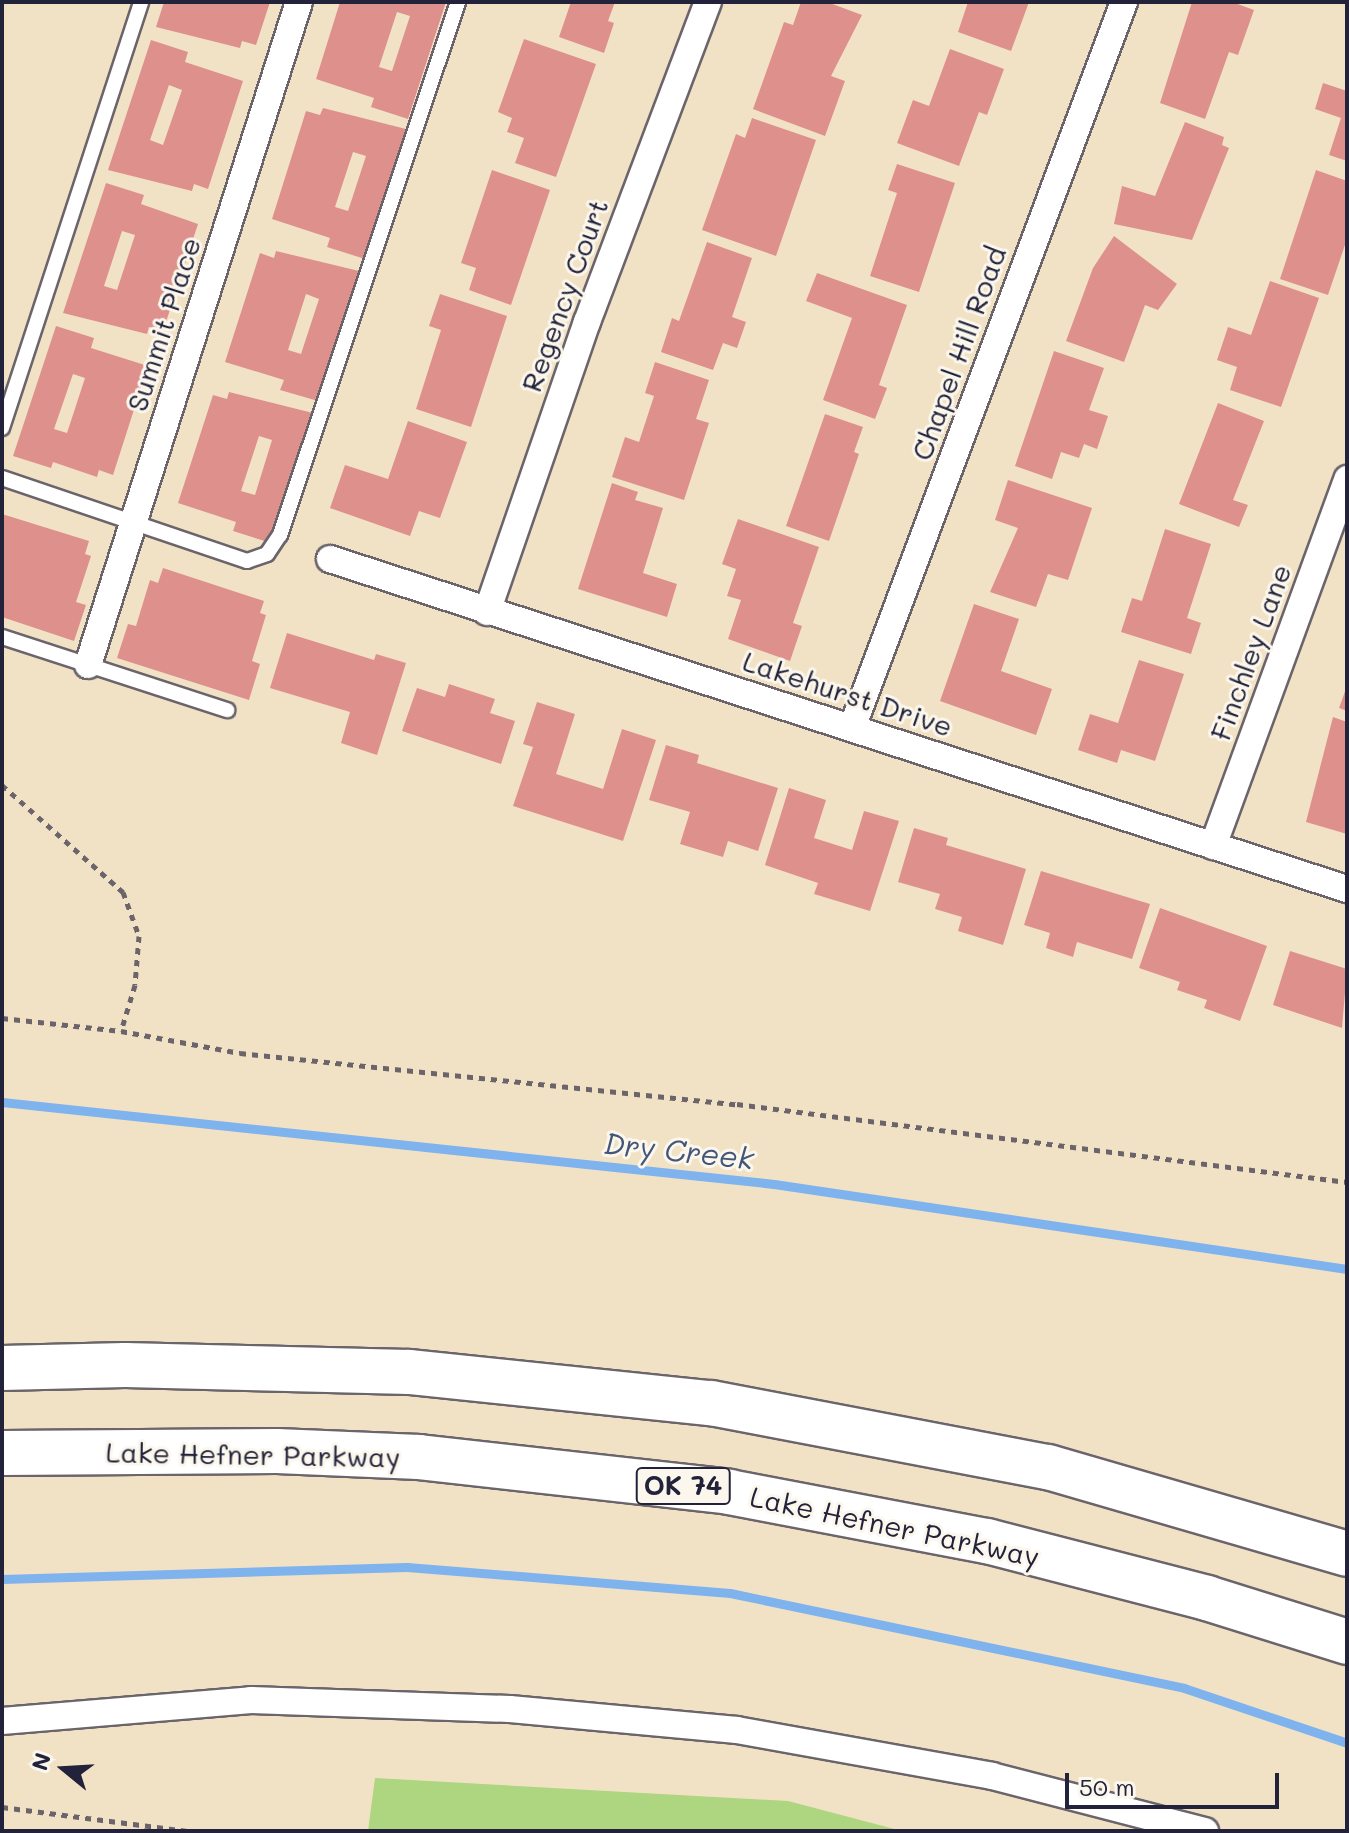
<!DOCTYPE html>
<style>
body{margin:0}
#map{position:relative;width:1349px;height:1833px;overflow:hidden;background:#f2e2c5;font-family:Mali,sans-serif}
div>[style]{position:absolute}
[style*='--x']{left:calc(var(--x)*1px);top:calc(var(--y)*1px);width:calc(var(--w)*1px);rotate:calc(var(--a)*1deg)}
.green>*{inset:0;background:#aed57f}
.stream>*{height:9px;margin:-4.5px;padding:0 4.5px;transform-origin:4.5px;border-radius:4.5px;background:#7fb3ed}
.building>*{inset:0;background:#de908d}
.path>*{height:5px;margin-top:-2.5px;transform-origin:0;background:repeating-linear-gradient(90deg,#6b656b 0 6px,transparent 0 12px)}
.roads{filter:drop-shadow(2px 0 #6b656b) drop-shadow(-2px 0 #6b656b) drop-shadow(0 2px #6b656b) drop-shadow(0 -2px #6b656b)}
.service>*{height:14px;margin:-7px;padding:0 7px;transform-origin:7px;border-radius:7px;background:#fff}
.minor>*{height:26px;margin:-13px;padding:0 13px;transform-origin:13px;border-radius:13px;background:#fff}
.motorway>*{height:44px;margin:-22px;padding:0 22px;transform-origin:22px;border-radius:22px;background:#fff}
span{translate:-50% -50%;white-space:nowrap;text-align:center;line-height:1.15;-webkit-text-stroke:6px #fbf7ec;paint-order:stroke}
.shield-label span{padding:2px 6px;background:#fbf7ec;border:2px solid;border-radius:6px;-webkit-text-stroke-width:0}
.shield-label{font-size:26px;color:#22223b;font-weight:700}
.street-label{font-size:28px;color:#22223b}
.water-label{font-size:30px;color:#435579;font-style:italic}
.frame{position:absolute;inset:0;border:4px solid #22223b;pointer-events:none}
.north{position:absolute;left:24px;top:1729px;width:80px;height:80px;-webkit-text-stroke:6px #fbf7ec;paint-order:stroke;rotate:288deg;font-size:22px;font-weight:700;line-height:32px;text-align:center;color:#22223b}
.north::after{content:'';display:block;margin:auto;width:28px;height:36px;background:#22223b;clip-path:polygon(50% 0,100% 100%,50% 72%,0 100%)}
.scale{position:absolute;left:1065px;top:1773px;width:214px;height:36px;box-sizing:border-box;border:4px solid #22223b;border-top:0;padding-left:10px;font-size:24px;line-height:28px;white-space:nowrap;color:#22223b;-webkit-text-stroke:6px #fbf7ec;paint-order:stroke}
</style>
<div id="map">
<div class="green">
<i style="clip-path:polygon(375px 1778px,788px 1801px,902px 1831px,368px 1831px)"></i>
</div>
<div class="stream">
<i style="--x:2;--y:1102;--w:776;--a:6.06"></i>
<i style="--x:774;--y:1184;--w:579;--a:8.44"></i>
<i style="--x:2;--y:1579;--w:405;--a:-1.7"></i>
<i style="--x:407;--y:1567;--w:324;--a:4.6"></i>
<i style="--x:730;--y:1593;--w:464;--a:11.8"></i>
<i style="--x:1184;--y:1688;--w:172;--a:18.6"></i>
</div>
<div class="building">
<i style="clip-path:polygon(164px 2px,210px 4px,270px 2px,256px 45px,242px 41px,240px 48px,156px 27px)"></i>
<i style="clip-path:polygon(evenodd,340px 2px,446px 2px,408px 119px,371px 107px,374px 98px,316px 79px,340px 2px,397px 12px,410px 16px,392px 71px,379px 67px,397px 12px)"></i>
<i style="clip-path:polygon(571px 2px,615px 2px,608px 21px,614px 23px,604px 53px,559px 37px)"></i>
<i style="clip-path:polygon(801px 2px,827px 2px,862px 15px,831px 76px,845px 81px,825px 136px,753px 109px,784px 22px,793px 25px)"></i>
<i style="clip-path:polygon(968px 2px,1029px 2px,1011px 51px,958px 32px)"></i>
<i style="clip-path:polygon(1192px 2px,1232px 2px,1254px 10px,1238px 55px,1229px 52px,1205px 119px,1160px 103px)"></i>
<i style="clip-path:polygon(524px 39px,596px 64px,556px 177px,515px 163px,524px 138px,507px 132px,512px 118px,498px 112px)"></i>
<i style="clip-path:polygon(evenodd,151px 40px,188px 52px,185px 62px,243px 81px,208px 189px,194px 184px,192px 191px,108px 170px,151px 40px,169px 85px,182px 90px,163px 145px,150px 140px,169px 85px)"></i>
<i style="clip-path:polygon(950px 49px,1004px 69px,987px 115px,979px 112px,959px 166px,897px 143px,913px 100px,929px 106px)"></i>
<i style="clip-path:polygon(1323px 83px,1347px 91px,1347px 161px,1329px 155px,1341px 118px,1315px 109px)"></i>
<i style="clip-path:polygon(evenodd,323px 108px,406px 129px,365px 259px,327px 247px,330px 238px,272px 219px,306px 111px,320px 115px,323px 108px,353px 152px,366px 156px,348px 211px,335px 207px,353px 152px)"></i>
<i style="clip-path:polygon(752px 118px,816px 140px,776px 256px,702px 230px,736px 134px,745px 138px)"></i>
<i style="clip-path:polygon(1185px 122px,1224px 137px,1222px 145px,1229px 148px,1192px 240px,1114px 224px,1122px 186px,1155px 196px)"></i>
<i style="clip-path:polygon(897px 164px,955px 183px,919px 292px,870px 276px,897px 193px,888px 190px)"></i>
<i style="clip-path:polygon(492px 170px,550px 190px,511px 305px,469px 290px,476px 268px,461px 263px)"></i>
<i style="clip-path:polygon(1316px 170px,1347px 181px,1347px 239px,1328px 295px,1280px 279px)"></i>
<i style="clip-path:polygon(evenodd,106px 183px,144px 195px,141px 204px,198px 224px,163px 331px,149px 327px,147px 334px,63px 313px,106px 183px,122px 231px,135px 235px,117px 290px,104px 286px,122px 231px)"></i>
<i style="clip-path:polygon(1114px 236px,1177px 284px,1158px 310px,1145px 305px,1124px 362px,1066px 341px,1093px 268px)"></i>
<i style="clip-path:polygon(707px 242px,752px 258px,732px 317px,746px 322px,737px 348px,723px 343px,713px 370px,661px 352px,672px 318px,679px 321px)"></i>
<i style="clip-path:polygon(evenodd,276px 251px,359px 271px,318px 401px,280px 390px,284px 380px,225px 362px,260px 253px,274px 258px,276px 251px,306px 294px,319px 299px,301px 354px,288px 350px,306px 294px)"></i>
<i style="clip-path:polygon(817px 273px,907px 305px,879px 385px,887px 388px,875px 419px,823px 400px,852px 318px,806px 301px)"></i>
<i style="clip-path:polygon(1270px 281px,1319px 298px,1281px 407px,1230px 390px,1237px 367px,1217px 360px,1228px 327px,1251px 335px)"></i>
<i style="clip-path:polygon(440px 294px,507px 316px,471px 427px,416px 409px,441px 330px,429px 326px)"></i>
<i style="clip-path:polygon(evenodd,56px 326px,94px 338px,91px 348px,148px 366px,113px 475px,99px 470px,97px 477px,53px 462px,51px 468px,13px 456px,56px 326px,73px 374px,85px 378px,67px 433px,54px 429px,73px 374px)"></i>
<i style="clip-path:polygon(1054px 351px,1104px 368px,1089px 410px,1108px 416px,1097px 449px,1084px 444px,1079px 458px,1061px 452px,1052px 479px,1015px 466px)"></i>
<i style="clip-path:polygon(655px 362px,709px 380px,696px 419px,709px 423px,684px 500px,612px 477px,625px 437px,639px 442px,654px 396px,645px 393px)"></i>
<i style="clip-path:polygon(evenodd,229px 392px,313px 413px,271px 543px,233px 531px,236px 522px,178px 503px,213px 395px,227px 399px,229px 392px,259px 436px,272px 440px,255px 495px,241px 491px,259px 436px)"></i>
<i style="clip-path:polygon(1218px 403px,1264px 421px,1233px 500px,1248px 505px,1239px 527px,1179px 504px)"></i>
<i style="clip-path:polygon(825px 414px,863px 427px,854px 452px,859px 454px,829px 541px,786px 526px)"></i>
<i style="clip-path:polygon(408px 421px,467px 442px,440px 518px,419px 511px,410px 536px,330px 508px,345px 465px,388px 479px)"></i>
<i style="clip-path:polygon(1008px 480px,1092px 508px,1068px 580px,1048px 574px,1036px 607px,990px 592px,1018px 528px,995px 520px)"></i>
<i style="clip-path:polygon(612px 483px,638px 492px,635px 500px,663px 508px,643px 573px,677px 584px,667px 617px,578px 589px)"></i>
<i style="clip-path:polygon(2px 514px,89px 541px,85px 554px,91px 556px,76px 602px,86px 605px,74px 641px,2px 617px)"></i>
<i style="clip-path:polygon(738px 519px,819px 547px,793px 623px,802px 626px,790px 661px,728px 639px,741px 600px,727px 596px,736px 569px,722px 564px)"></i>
<i style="clip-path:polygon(1165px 529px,1211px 544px,1187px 618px,1201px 623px,1191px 654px,1121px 632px,1132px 598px,1142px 601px)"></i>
<i style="clip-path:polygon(163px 568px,264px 601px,260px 613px,266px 615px,252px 661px,260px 664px,249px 700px,117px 658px,128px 624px,136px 626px,150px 580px,158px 583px)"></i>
<i style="clip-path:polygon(974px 604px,1019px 619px,1001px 671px,1052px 689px,1036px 735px,940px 701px)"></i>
<i style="clip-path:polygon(287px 633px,374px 660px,376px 654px,406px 663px,377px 755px,341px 743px,350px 712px,270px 688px)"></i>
<i style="clip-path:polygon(1139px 660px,1184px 674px,1155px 761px,1121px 750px,1117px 763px,1078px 750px,1090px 714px,1118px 723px)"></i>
<i style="clip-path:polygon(449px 684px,495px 699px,490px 713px,515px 721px,501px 764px,402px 731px,417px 688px,445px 697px)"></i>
<i style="clip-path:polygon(1347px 686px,1347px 711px,1339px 708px)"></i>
<i style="clip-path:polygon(537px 702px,575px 714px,556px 774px,603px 789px,622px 729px,656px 740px,623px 841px,513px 806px,533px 747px,523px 744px)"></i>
<i style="clip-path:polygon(1333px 717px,1347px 722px,1347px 834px,1306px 822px)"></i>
<i style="clip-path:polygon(666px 745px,699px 755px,697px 763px,778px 788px,758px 851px,728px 841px,723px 857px,680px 844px,690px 812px,649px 800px)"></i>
<i style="clip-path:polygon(789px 788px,826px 800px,814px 838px,852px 850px,864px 811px,899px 821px,870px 911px,814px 894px,818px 883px,765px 865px)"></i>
<i style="clip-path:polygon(914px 828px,948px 838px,946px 845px,1026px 869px,1003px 945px,958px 931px,962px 917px,935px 909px,940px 894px,898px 882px)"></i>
<i style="clip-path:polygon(1041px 871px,1150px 904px,1132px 959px,1077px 942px,1073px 957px,1046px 948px,1050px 933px,1024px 925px)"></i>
<i style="clip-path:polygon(1160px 908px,1267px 946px,1240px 1021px,1204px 1008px,1207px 1000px,1177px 990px,1180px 982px,1139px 968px)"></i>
<i style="clip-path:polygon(1290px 951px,1347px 969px,1342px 1028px,1273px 1005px)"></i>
</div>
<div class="path">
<i style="--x:2;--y:785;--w:162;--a:41.5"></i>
<i style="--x:123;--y:892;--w:47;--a:70"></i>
<i style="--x:139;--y:936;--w:49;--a:94.7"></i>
<i style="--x:135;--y:985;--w:48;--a:106.9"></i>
<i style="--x:2;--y:1018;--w:120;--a:6.2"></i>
<i style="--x:121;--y:1031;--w:121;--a:10.5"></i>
<i style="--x:240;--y:1053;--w:500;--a:5.9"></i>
<i style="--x:737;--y:1104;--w:615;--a:7.29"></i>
<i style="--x:2;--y:1807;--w:187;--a:7.4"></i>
</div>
<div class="roads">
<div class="service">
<i style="--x:2;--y:428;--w:448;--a:-71.9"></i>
<i style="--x:2;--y:478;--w:259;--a:18.7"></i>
<i style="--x:247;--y:561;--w:21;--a:-19"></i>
<i style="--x:267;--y:554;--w:23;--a:-56"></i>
<i style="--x:280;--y:535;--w:562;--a:-71.53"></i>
<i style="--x:2;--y:637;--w:237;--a:18"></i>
</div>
<div class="minor">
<i style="--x:330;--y:559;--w:1069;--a:17.98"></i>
<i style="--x:487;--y:612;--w:307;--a:-71"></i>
<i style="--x:587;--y:322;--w:342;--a:-69.3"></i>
<i style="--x:88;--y:665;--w:696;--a:-72.35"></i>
<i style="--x:852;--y:728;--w:775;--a:-69.46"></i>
<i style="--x:1213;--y:846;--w:391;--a:-69.9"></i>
<i style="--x:2;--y:1721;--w:250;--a:-4.8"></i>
<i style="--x:251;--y:1700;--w:259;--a:2"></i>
<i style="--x:510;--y:1709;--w:228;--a:5.3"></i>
<i style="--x:737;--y:1730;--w:259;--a:10.2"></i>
<i style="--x:992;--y:1776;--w:220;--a:14.5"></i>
</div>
<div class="motorway">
<i style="--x:2;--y:1368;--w:123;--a:-1.4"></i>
<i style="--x:125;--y:1365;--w:284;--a:1.4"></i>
<i style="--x:409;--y:1372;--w:304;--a:5.9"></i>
<i style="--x:711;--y:1403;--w:343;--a:10.8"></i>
<i style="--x:1048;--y:1467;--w:311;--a:16.2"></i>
<i style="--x:2;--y:1453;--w:275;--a:-0.4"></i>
<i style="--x:277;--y:1451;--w:142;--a:2.4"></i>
<i style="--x:419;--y:1457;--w:312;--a:6.4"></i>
<i style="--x:729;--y:1492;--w:263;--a:10.8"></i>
<i style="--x:987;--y:1541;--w:227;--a:14.5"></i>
<i style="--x:1207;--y:1598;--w:147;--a:17.4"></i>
</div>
</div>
<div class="shield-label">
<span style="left:683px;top:1486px">OK 74</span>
</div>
<div class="street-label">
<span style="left:564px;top:295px;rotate:-70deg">Regency Court</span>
<span style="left:163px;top:324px;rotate:-72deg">Summit Place</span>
<span style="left:958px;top:353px;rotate:-70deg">Chapel Hill Road</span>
<span style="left:1250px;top:652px;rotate:-70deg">Finchley Lane</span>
<span style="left:848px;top:693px;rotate:18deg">Lakehurst Drive</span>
<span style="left:253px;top:1454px;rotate:1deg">Lake Hefner Parkway</span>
<span style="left:895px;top:1526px;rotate:12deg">Lake Hefner Parkway</span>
</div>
<div class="water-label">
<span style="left:679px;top:1150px;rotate:6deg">Dry Creek</span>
</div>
<div class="frame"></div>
<div class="north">N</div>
<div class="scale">50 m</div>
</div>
